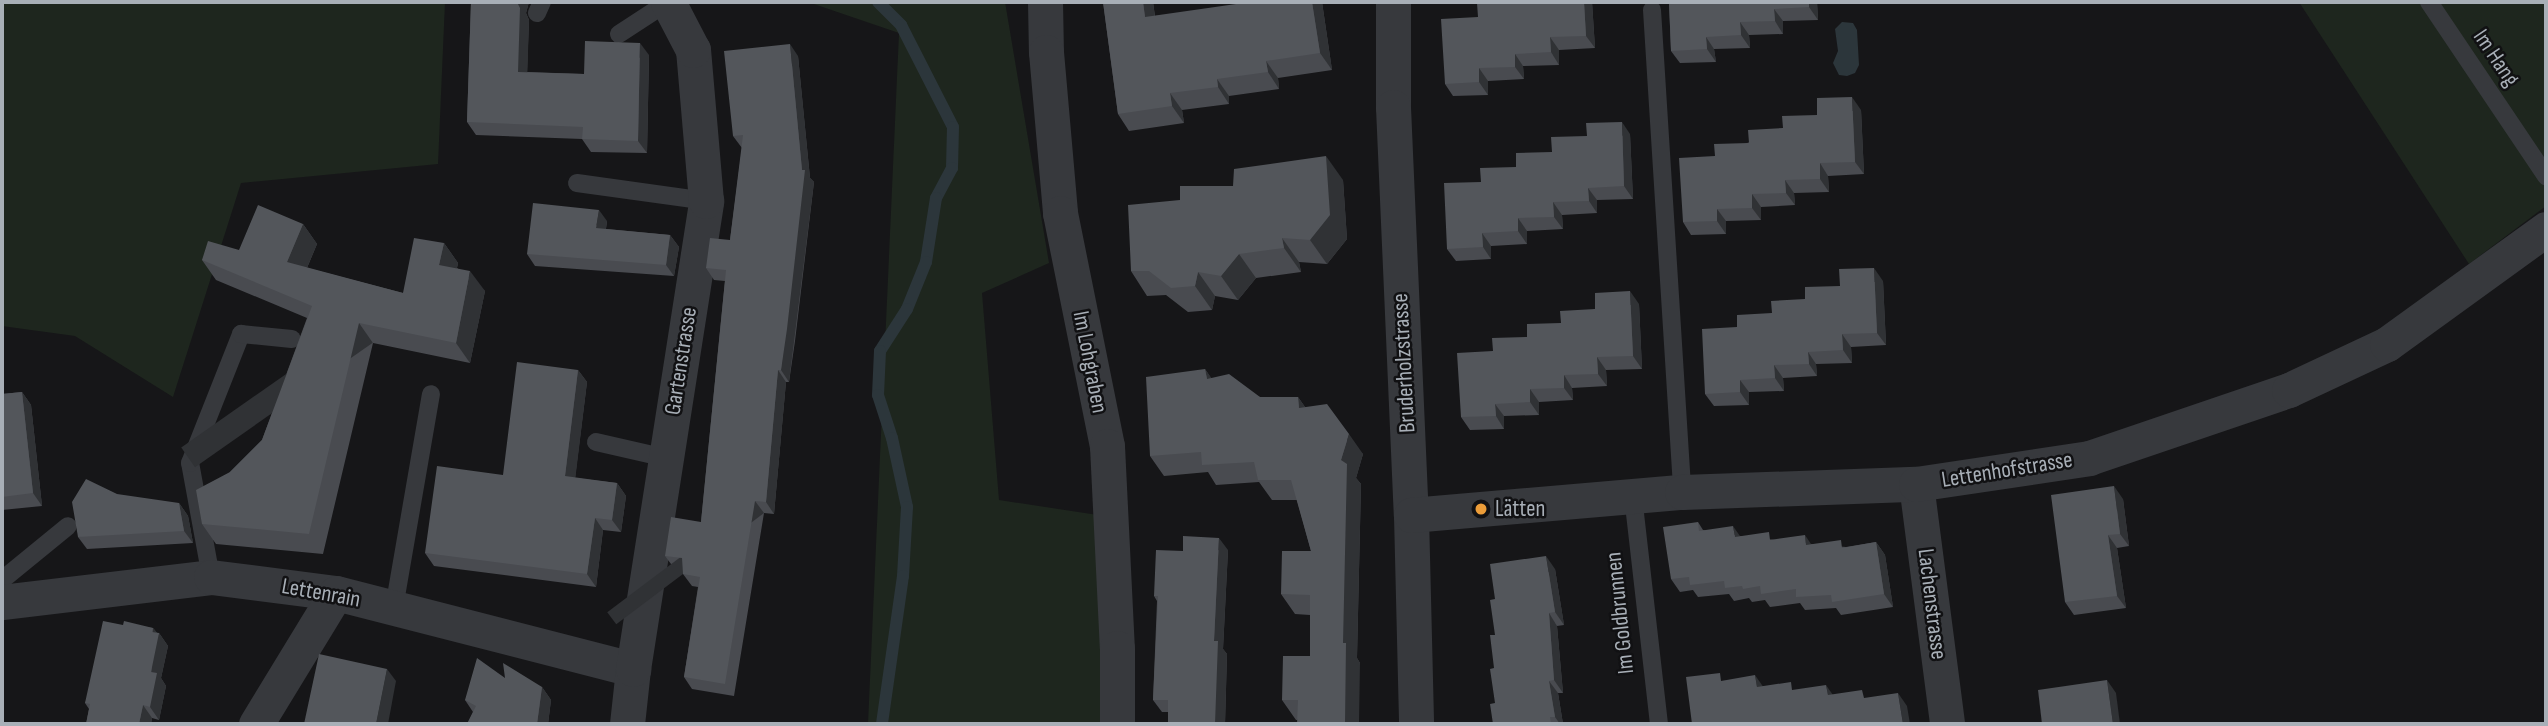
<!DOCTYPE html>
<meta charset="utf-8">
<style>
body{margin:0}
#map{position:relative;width:2548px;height:726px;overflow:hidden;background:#161618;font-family:"Sofia Sans Condensed",sans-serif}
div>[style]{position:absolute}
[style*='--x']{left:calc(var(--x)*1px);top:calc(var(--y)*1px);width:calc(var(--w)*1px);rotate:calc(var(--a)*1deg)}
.green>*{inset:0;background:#1e261e}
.water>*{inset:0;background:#2c363b}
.stream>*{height:12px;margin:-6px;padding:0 6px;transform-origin:6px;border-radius:6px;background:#2c363b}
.service>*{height:18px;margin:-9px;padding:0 9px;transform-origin:9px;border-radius:9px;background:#37393d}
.minor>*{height:35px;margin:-17.5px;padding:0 17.5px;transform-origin:17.5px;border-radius:17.5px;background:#37393d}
.wall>*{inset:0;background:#494b50}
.shaded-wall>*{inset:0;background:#303235;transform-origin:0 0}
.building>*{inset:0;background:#53565b}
.dots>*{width:19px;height:19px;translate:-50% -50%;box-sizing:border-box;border:4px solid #111113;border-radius:50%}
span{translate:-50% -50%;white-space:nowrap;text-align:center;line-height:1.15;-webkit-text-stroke:5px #111113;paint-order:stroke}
.street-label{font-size:23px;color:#a8afb7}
.poi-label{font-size:23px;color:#a8afb7}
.left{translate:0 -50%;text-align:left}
.frame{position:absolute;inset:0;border:4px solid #a8afb7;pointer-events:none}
</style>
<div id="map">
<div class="green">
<i style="clip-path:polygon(2px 2px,445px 2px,438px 164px,241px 183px,173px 397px,75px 336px,2px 326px)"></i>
<i style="clip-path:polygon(808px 2px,1005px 2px,1049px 263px,982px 293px,999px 500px,1111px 517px,1117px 724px,868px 724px,899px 33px)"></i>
<i style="clip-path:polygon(2299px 2px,2546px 2px,2546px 206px,2469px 264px)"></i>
</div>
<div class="water">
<i style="clip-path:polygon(1842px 22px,1853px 23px,1857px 30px,1859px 65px,1855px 73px,1847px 76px,1839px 75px,1833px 63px,1838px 51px,1835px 29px)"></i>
</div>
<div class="stream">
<i style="--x:878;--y:2;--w:33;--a:45"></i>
<i style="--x:901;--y:25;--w:114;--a:63"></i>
<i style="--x:953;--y:127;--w:41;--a:91.4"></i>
<i style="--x:952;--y:168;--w:34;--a:118"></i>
<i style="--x:936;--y:198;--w:65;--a:98.9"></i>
<i style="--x:926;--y:262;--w:51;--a:112"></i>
<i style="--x:907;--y:309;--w:50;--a:122.7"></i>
<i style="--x:880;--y:351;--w:44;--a:92.6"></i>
<i style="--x:878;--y:395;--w:45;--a:72"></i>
<i style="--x:892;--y:438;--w:71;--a:77.7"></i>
<i style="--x:907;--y:507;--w:69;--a:93.3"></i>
<i style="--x:903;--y:576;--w:149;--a:98.1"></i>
</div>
<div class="service">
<i style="--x:2429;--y:2;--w:210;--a:56.1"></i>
<i style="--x:1652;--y:10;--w:483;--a:86.4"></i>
<i style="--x:537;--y:13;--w:12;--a:-66"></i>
<i style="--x:619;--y:34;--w:59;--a:-33.1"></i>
<i style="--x:577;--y:183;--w:130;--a:7.9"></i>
<i style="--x:596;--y:442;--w:72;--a:12.9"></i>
<i style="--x:1633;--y:496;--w:229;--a:83.5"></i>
<i style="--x:211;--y:577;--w:116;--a:-100.4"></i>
<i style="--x:190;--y:463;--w:139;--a:-68.4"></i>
<i style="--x:241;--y:334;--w:51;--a:5.6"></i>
<i style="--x:2;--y:580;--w:85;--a:-39.3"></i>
<i style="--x:394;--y:608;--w:217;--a:-80.2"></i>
</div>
<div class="minor">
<i style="--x:1045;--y:2;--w:50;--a:88.9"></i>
<i style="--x:1046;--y:52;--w:162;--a:85"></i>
<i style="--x:1060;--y:213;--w:238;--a:78.6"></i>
<i style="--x:1107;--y:446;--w:202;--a:87.2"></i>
<i style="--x:1117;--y:648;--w:76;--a:90"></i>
<i style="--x:1393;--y:2;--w:105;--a:90"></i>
<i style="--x:1393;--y:107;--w:408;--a:87.5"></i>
<i style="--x:1411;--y:515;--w:209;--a:88.6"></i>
<i style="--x:1916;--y:484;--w:242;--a:82.6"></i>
<i style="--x:1411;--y:515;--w:272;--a:-4.9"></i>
<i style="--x:1682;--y:492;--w:234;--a:-2"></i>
<i style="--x:1916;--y:484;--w:175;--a:-8.5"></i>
<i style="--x:2089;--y:458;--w:211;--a:-18.8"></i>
<i style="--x:2289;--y:390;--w:108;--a:-25.1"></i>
<i style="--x:2387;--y:344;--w:196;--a:-35.9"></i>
<i style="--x:2;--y:602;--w:210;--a:-6.8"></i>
<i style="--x:211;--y:577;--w:126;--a:7.3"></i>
<i style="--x:336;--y:593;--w:307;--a:14.4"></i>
<i style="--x:256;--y:724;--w:153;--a:-58.6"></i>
<i style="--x:627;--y:724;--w:55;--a:-83.8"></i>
<i style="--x:633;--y:669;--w:474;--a:-81.1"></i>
<i style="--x:706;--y:201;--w:152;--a:-94.9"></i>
<i style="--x:693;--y:50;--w:54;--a:-117.5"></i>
</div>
<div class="wall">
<i style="clip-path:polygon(471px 2px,529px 2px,526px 13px,529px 20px,527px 72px,584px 74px,649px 55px,647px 153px,591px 152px,582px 139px,476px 135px,467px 122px)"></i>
<i style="clip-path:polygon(1103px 2px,1153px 2px,1155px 16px,1322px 2px,1332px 70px,1278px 78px,1279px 89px,1229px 96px,1229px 104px,1182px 110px,1184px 123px,1129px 131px,1118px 114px)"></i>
<i style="clip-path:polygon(1592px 2px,1595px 48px,1559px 50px,1559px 65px,1523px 66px,1524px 79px,1488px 81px,1488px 95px,1453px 96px,1445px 84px,1478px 17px)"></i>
<i style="clip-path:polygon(1669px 2px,1817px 2px,1818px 20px,1783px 21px,1783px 34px,1749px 35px,1750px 48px,1714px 49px,1716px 62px,1680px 63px,1671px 51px)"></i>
<i style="clip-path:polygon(798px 56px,810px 178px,814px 182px,795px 341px,789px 382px,786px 382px,774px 514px,764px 513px,734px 696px,692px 689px,684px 677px,698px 587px,692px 586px,683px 574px,683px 569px,674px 568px,665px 556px,701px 522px,725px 281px,714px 280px,706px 268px,730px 240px,742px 148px,733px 136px)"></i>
<i style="clip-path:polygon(1861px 110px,1864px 174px,1828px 176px,1829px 192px,1794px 193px,1795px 205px,1761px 207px,1761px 220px,1726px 221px,1726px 234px,1691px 235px,1683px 222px,1715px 156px,1817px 115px)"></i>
<i style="clip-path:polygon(1630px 134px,1633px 199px,1597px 200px,1597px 213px,1562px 215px,1563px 229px,1527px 231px,1527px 244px,1491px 246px,1491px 259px,1456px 261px,1447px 249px,1481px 182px,1552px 152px)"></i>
<i style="clip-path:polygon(1343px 180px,1347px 239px,1327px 264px,1299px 262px,1301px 272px,1256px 278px,1238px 300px,1215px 296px,1212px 310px,1188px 312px,1166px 295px,1147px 296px,1131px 271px,1233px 186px)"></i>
<i style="clip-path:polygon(607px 221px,606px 229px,670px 235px,679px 247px,674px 276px,535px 266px,527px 254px)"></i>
<i style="clip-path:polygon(303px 224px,317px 244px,307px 268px,403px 293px,444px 243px,458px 263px,457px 268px,485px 291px,470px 363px,373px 343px,323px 554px,216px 544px,202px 524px,230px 472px,262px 440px,307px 318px,216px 280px,202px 260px,239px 250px)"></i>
<i style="clip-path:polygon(1883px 281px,1886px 345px,1851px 347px,1852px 363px,1816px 364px,1817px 376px,1783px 378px,1784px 391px,1749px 392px,1749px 405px,1714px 406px,1705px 394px,1737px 327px,1840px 286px)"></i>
<i style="clip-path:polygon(1639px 304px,1642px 369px,1606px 370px,1607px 386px,1572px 388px,1573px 400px,1539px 402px,1539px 415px,1504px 416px,1504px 429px,1470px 430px,1461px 417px,1493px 351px,1595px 309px)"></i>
<i style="clip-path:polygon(1205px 369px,1211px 378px,1260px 397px,1298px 397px,1305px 407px,1363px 454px,1356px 478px,1361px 484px,1357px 658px,1360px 663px,1297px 720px,1296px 720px,1282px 700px,1310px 656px,1310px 615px,1295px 614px,1281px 594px,1311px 551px,1297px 500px,1272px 500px,1259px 482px,1216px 485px,1208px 472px,1164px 476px,1150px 456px)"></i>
<i style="clip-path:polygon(578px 370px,587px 382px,575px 478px,617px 483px,626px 496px,621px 532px,603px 530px,596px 587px,434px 566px,425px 553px,503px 475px)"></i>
<i style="clip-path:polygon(22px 392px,31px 405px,42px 506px,2px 510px,2px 394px)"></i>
<i style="clip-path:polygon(2123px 499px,2129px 546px,2117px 548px,2126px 608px,2074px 615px,2065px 602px)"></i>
<i style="clip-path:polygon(179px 503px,188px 516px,193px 543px,87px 549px,78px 537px)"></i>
<i style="clip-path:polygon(1698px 522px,1703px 530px,1740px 536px,1811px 544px,1846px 547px,1876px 542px,1885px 555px,1893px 607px,1841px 615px,1836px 608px,1805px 610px,1800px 603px,1770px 607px,1765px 600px,1752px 602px,1749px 598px,1734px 601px,1729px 594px,1698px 597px,1693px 590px,1680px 592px,1671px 579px)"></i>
<i style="clip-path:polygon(1228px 550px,1223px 649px,1227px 654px,1225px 724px,1168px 724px,1168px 712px,1162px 712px,1153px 700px,1157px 601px,1154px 596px,1183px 551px)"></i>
<i style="clip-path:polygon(1555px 569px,1564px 625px,1557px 626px,1563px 693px,1558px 693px,1563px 724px,1493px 724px,1495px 703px,1495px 599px)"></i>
<i style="clip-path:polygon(123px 625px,153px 628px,157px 633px,159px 633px,168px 646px,161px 678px,166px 686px,159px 720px,152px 718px,151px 724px,86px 724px,89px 709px,85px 703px)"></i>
<i style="clip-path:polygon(505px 678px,542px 687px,551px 700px,548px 724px,467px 724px,473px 712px,465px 700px)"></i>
</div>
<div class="shaded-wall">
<i style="clip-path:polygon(517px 2px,529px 2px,526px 13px,529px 20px,527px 85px,518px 72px)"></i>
<i style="clip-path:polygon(1143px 2px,1153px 2px,1157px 34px,1145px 17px)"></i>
<i style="clip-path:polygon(1312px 2px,1322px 2px,1332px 70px,1320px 53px)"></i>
<i style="clip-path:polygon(1584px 2px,1592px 2px,1595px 48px,1586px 36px)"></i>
<i style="clip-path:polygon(1809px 2px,1817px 2px,1818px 20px,1809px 7px)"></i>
<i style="clip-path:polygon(1774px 9px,1783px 21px,1783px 34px,1775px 21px)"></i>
<i style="clip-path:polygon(1740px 22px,1749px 35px,1750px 48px,1741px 35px)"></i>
<i style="clip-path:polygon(1550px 37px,1559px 50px,1559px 65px,1551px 52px)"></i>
<i style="clip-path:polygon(1706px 37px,1714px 49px,1716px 62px,1707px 49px)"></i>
<i style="clip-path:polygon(640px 43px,649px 55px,647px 153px,638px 141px)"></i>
<i style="clip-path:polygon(790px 44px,798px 56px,810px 178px,814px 182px,789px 382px,781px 370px,802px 170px)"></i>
<i style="clip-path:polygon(1515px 54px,1523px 66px,1524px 79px,1515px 67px)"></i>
<i style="clip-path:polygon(1266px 61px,1278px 78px,1279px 89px,1268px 72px)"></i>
<i style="clip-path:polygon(1479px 68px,1488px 81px,1488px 95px,1479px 82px)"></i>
<i style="clip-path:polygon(1217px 79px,1229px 96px,1229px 104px,1218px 87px)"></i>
<i style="clip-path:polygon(1170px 93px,1182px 110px,1184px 123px,1172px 106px)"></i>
<i style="clip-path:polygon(1852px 97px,1861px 110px,1864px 174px,1855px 162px)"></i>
<i style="clip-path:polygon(1622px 122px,1630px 134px,1633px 199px,1624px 186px)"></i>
<i style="clip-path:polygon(1326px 156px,1343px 180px,1347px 239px,1327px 264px,1310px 240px)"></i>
<i style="clip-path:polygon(1820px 163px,1828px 176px,1829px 192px,1820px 179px)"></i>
<i style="clip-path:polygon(1785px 180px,1794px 193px,1795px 205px,1786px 193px)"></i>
<i style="clip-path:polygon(1588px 188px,1597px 200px,1597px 213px,1589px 201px)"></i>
<i style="clip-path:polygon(1752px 194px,1761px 207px,1761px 220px,1752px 208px)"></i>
<i style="clip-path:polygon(1553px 202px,1562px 215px,1563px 229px,1554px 217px)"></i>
<i style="clip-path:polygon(1717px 209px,1726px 221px,1726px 234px,1717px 221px)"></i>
<i style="clip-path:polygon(599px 210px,607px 221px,604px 240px,596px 228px)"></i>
<i style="clip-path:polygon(1518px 218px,1527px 231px,1527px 244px,1518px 231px)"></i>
<i style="clip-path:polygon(303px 224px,317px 244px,301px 282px,287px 262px)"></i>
<i style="clip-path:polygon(1482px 233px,1491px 246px,1491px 259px,1483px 247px)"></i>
<i style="clip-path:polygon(670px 235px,679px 247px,674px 276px,666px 265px)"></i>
<i style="clip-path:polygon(1282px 238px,1299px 262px,1301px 272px,1284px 248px)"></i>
<i style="clip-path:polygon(444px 243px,458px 263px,453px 285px,439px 265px)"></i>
<i style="clip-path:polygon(1239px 254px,1256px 278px,1238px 300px,1221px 276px)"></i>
<i style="clip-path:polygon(1874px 268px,1883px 281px,1886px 345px,1877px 333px)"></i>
<i style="clip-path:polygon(470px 271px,485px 291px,470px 363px,456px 343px)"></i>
<i style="clip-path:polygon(1198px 272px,1215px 296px,1212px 310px,1195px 286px)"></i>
<i style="clip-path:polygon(1630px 291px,1639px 304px,1642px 369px,1633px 356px)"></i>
<i style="left:359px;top:323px;width:24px;height:217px;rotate:55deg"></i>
<i style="clip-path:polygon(1842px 334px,1851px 347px,1852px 363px,1843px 350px)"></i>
<i style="clip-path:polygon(1808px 352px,1816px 364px,1817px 376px,1809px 364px)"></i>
<i style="clip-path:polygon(1597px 357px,1606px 370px,1607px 386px,1598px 374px)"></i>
<i style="clip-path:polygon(1774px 365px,1783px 378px,1784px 391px,1775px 378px)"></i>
<i style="clip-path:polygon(1205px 369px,1219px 389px,1207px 379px)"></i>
<i style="clip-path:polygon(578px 370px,587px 382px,574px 489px,565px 476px)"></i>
<i style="clip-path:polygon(778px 370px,786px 382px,774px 514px,766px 502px)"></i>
<i style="clip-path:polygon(1564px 375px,1572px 388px,1573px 400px,1564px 388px)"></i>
<i style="clip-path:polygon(1740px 380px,1749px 392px,1749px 405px,1740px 392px)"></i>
<i style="clip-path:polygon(1530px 389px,1539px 402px,1539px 415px,1530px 402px)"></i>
<i style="clip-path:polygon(22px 392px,31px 405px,42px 506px,33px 493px)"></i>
<i style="clip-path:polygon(1298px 397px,1312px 417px,1299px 408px)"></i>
<i style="clip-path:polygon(1495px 404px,1504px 416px,1504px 429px,1496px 416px)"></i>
<i style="clip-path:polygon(1349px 434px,1363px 454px,1356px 478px,1361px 484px,1357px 658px,1360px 663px,1359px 724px,1345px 724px,1343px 643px,1341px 460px)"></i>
<i style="clip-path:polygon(617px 483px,626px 496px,621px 532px,612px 520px)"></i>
<i style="clip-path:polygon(2114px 486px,2123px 499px,2129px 546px,2120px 534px)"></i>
<i style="left:755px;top:501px;width:15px;height:185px;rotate:53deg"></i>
<i style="clip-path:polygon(179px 503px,188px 516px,193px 543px,184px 531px)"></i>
<i style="clip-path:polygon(595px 518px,603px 530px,596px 587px,587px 574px)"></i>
<i style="clip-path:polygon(1733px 526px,1742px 539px,1735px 537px)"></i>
<i style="clip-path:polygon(1805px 535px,1813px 547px,1806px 545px)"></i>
<i style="clip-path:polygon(2108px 535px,2117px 548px,2126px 608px,2117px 596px)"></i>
<i style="clip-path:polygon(1219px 538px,1228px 550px,1223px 649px,1227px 654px,1225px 724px,1215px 724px,1214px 641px)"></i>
<i style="clip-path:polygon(1876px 542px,1885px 555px,1893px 607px,1884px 594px)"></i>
<i style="clip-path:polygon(1546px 556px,1555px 569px,1564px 625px,1555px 612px)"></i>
<i style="clip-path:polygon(1549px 613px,1557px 626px,1563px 693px,1554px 680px)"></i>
<i style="clip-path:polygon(153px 628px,159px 635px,159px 633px,168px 646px,161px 678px,166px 686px,159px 720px,150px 707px)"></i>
<i style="clip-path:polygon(387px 669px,396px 681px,388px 724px,376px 724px)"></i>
<i style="clip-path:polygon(1755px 675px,1764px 688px,1757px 687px)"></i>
<i style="clip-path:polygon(2107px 680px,2116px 693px,2120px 724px,2113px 724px)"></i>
<i style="clip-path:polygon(1549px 681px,1558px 693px,1563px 724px,1560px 724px,1555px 717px)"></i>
<i style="clip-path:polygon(1826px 685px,1835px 698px,1828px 695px)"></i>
<i style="clip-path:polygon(542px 687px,551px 700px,548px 724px,537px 724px)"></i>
<i style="clip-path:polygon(1898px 693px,1907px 706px,1910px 724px,1903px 724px)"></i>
<i style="clip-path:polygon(143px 705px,152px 718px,151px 724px,139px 724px)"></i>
</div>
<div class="building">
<i style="clip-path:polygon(471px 2px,517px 2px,520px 8px,518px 72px,584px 74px,585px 41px,640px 43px,638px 141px,582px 139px,583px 127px,467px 122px)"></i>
<i style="clip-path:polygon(1103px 2px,1143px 2px,1145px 17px,1250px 2px,1312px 2px,1320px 53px,1266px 61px,1268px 72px,1217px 79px,1218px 87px,1170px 93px,1172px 106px,1118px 114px)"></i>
<i style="clip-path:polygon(1513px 2px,1584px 2px,1586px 36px,1550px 37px,1551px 52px,1515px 54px,1515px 67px,1479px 68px,1479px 82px,1445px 84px,1441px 19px,1478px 17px,1477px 3px)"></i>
<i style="clip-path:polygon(1669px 2px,1809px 2px,1809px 7px,1774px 9px,1775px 21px,1740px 22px,1741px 35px,1706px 37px,1707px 49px,1671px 51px)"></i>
<i style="clip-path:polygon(790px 44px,802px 170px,805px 170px,787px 329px,781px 370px,778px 370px,766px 502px,755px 501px,725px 684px,684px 677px,700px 577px,683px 574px,682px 558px,665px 556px,671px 517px,701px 522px,726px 270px,706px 268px,710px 238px,730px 240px,743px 135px,733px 136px,724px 51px)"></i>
<i style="clip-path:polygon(1852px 97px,1855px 162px,1820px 163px,1820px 179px,1785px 180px,1786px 193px,1752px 194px,1752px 208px,1717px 209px,1717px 221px,1683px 222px,1679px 158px,1715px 156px,1714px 144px,1749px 143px,1748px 130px,1783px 128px,1782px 116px,1817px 115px,1817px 98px)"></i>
<i style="clip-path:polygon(1622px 122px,1624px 186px,1588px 188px,1589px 201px,1553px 202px,1554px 217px,1518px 218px,1518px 231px,1482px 233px,1483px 247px,1447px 249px,1444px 183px,1481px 182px,1480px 168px,1516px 167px,1516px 153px,1552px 152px,1551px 137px,1587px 136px,1586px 123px)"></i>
<i style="clip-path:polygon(1326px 156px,1330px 215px,1310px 240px,1282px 238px,1284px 248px,1239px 254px,1221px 276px,1198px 272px,1195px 286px,1171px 288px,1149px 271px,1131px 271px,1128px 205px,1180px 200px,1180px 186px,1233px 186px,1234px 169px)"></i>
<i style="clip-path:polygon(533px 203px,599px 210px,596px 228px,670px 235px,666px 265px,527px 254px)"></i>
<i style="clip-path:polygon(258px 205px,303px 224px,287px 262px,403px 293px,414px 238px,444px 243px,439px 265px,470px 271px,456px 343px,359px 323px,309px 534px,202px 524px,196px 490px,230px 472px,262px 440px,312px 306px,202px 260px,208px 241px,239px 250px)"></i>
<i style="clip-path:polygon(1874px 268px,1877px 333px,1842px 334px,1843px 350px,1808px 352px,1809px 364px,1774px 365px,1775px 378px,1740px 380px,1740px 392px,1705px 394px,1702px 329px,1737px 327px,1737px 315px,1772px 313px,1771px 301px,1805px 299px,1805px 287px,1840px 286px,1839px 269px)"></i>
<i style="clip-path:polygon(1630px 291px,1633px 356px,1597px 357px,1598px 374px,1564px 375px,1564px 388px,1530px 389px,1530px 402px,1495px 404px,1496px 416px,1461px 417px,1457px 353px,1493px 351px,1492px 338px,1527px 337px,1527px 324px,1561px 323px,1560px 311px,1595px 309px,1595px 293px)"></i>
<i style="clip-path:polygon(517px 362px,578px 370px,565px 476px,617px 483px,612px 520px,595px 518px,587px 574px,425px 553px,437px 466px,503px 475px)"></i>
<i style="clip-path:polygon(1205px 369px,1207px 379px,1229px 374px,1260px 397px,1298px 397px,1299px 408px,1327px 404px,1349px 434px,1341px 460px,1347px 464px,1343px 643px,1346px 643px,1345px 724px,1297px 724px,1298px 700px,1282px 700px,1283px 656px,1310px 656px,1310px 595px,1281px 594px,1282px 551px,1311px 551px,1291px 480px,1258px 480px,1254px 462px,1202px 465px,1201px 452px,1150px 456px,1146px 377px)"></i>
<i style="clip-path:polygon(22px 392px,33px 493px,2px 497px,2px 394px)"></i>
<i style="clip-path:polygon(86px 479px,117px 494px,179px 503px,184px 531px,78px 537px,72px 502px)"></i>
<i style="clip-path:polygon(2114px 486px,2120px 534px,2108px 535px,2117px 596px,2065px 602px,2051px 495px)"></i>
<i style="clip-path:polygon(1698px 522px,1699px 531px,1733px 526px,1735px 537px,1769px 532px,1770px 540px,1805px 535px,1806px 545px,1841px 540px,1842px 548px,1876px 542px,1884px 594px,1832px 602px,1831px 595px,1796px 597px,1796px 589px,1761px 594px,1760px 586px,1743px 589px,1742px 586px,1725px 588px,1724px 581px,1690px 585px,1689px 577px,1671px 579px,1663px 527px)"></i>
<i style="clip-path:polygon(1183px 536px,1219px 538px,1214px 641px,1218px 641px,1215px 724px,1168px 724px,1168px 700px,1153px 700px,1158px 596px,1154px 596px,1156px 550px,1183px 551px)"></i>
<i style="clip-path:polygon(1546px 556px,1555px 612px,1549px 613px,1554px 680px,1549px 681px,1555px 717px,1550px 717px,1551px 724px,1493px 724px,1490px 704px,1495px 703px,1490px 669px,1494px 668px,1490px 635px,1495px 635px,1490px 600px,1495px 599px,1490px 564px)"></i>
<i style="clip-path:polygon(103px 621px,123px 625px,124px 621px,153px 628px,152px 632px,159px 633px,151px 672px,157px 673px,150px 707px,143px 705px,139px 724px,86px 724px,90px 704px,85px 703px)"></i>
<i style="clip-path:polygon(319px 654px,387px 669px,376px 724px,304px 724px)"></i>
<i style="clip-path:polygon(477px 658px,505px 678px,503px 663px,542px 687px,537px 724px,467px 724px,476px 706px,465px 700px)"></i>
<i style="clip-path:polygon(1720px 673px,1721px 681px,1755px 675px,1757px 687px,1791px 682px,1792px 690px,1826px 685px,1828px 695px,1862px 690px,1864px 698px,1898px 693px,1903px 724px,1692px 724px,1686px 677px)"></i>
<i style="clip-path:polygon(2107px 680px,2113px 724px,2042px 724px,2038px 690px)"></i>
</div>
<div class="dots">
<i style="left:1481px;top:509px;background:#ec9d39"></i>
</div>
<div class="street-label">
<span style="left:2496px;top:58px;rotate:56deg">Im Hang</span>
<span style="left:681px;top:361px;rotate:-81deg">Gartenstrasse</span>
<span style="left:1090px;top:362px;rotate:79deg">Im Lohgraben</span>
<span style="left:1404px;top:363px;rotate:-93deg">Bruderholzstrasse</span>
<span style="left:2007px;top:470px;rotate:-9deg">Lettenhofstrasse</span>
<span style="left:321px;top:593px;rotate:10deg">Lettenrain</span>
<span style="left:1932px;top:604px;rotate:83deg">Lachenstrasse</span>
<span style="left:1620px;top:613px;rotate:-96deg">Im Goldbrunnen</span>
</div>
<div class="poi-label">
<span class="left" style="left:1495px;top:509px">Lätten</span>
</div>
<div class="frame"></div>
</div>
